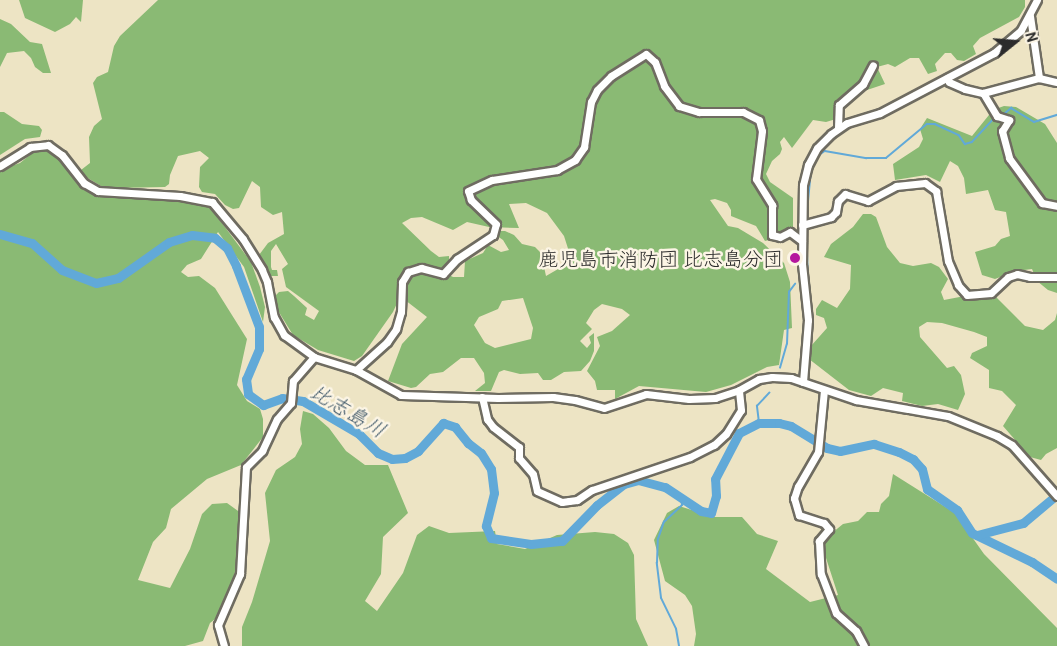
<!DOCTYPE html>
<meta charset="utf-8">
<style>
body{margin:0}
#map{position:relative;width:1057px;height:646px;overflow:hidden;background:#ede4c4;font-family:"Patrick Hand","Klee One",sans-serif}
div>[style]{position:absolute}
[style*='--x']{left:calc(var(--x)*1px);top:calc(var(--y)*1px);width:calc(var(--w)*1px);rotate:calc(var(--a)*1deg)}
.forest>*{inset:0;background:#8aba74}
.stream>*{height:1.5px;margin:-0.75px;padding:0 0.75px;transform-origin:0.75px;border-radius:0.75px;background:#61a9d8}
.river>*{height:9px;margin:-4.5px;padding:0 4.5px;transform-origin:4.5px;border-radius:4.5px;background:#61a9d8}
.roads{filter:drop-shadow(2px 0 #6f6c61) drop-shadow(-2px 0 #6f6c61) drop-shadow(0 2px #6f6c61) drop-shadow(0 -2px #6f6c61)}
.minor>*{height:7px;margin:-3.5px;padding:0 3.5px;transform-origin:3.5px;border-radius:3.5px;background:#fff}
.dots>*{width:16px;height:16px;translate:-50% -50%;box-sizing:border-box;border:3px solid #fcf5e5;border-radius:50%}
span{translate:-50% -50%;white-space:nowrap;text-align:center;line-height:1.15;-webkit-text-stroke:5px #fcf5e5;paint-order:stroke}
.poi-label{font-size:20px;color:#2b2b2b}
.right{translate:-100% -50%;text-align:right}
.water-label{font-size:21px;color:#3e5768;font-style:italic}
.north{position:absolute;left:985px;top:12px;width:60px;height:60px;-webkit-text-stroke:4px #fcf5e5;paint-order:stroke;rotate:73deg;font-size:16px;font-weight:700;line-height:24px;text-align:center;color:#2b2b2b}
.north::after{content:'';display:block;margin:auto;width:21px;height:27px;background:#2b2b2b;clip-path:polygon(50% 0,100% 100%,50% 72%,0 100%)}
</style>
<div id="map">
<div class="forest">
<i style="clip-path:polygon(19px 0,83px 0,81px 22px,76px 17px,70px 24px,55px 32px,25px 18px)"></i>
<i style="clip-path:polygon(evenodd,158px 0,1025px 0,1025px 7px,1019px 17px,980px 38px,973px 46px,976px 54px,964px 61px,957px 60px,951px 53px,945px 53px,935px 64px,937px 71px,928px 74px,919px 58px,910px 58px,895px 67px,888px 64px,877px 67px,885px 84px,837px 100px,836px 119px,826px 122px,813px 120px,792px 148px,784px 137px,780px 142px,782px 149px,780px 154px,772px 161px,766px 174px,770px 182px,793px 198px,793px 239px,788px 235px,765px 241px,756px 226px,731px 216px,731px 210px,727px 203px,715px 199px,710px 200px,728px 226px,738px 228px,763px 243px,784px 263px,790px 282px,792px 328px,784px 330px,779px 365px,767px 367px,731px 385px,706px 392px,639px 386px,615px 399px,615px 390px,597px 390px,595px 381px,587px 371px,600px 346px,597px 337px,612px 331px,630px 315px,622px 309px,602px 304px,594px 310px,586px 323px,592px 329px,580px 341px,587px 348px,591px 343px,589px 337px,594px 333px,594px 351px,590px 361px,581px 371px,564px 372px,551px 380px,543px 380px,538px 373px,520px 374px,504px 370px,499px 372px,491px 391px,475px 391px,485px 383px,484px 373px,474px 358px,461px 358px,443px 372px,430px 374px,416px 387px,411px 388px,388px 381px,402px 344px,427px 317px,405px 300px,399px 299px,393px 312px,362px 356px,354px 361px,318px 350px,293px 335px,277px 309px,274px 297px,279px 292px,288px 291px,294px 296px,307px 308px,305px 315px,314px 320px,319px 311px,286px 287px,282px 269px,288px 264px,276px 244px,271px 251px,271px 267px,272px 270px,277px 270px,278px 276px,268px 276px,259px 255px,268px 243px,284px 234px,282px 212px,273px 215px,261px 207px,260px 187px,252px 181px,239px 208px,233px 209px,225px 205px,215px 194px,202px 192px,199px 187px,200px 167px,209px 158px,200px 151px,178px 156px,170px 175px,169px 184px,165px 187px,115px 188px,101px 186px,86px 177px,81px 170px,90px 163px,89px 137px,94px 126px,102px 119px,93px 83px,97px 77px,108px 72px,114px 46px,120px 36px,158px 0,526px 203px,547px 213px,564px 236px,572px 261px,546px 276px,541px 253px,535px 247px,522px 244px,514px 235px,505px 231px,490px 231px,503px 240px,509px 250px,501px 252px,488px 245px,483px 253px,465px 261px,464px 277px,453px 277px,449px 275px,449px 256px,439px 257px,431px 251px,402px 223px,411px 218px,422px 217px,453px 230px,467px 222px,489px 227px,519px 228px,509px 204px,526px 203px,158px 0,523px 298px,533px 328px,531px 339px,495px 348px,485px 343px,474px 325px,479px 317px,498px 309px,502px 301px,523px 298px)"></i>
<i style="clip-path:polygon(0 19px,11px 24px,30px 42px,42px 44px,51px 73px,43px 73px,35px 67px,31px 58px,24px 51px,7px 53px,0 67px)"></i>
<i style="clip-path:polygon(1004px 106px,1016px 107px,1045px 124px,1057px 143px,1057px 293px,1048px 290px,1037px 281px,1032px 269px,1016px 271px,995px 279px,982px 275px,975px 252px,995px 246px,1001px 239px,1010px 236px,1006px 212px,995px 210px,988px 190px,966px 194px,964px 178px,958px 166px,950px 161px,940px 182px,926px 175px,895px 180px,893px 164px,919px 147px,923px 139px,920px 129px,927px 118px,972px 136px,993px 110px)"></i>
<i style="clip-path:polygon(0 112px,4px 112px,22px 124px,39px 126px,42px 130px,40px 137px,25px 139px,0 155px)"></i>
<i style="clip-path:polygon(42px 149px,52px 151px,78px 173px,85px 190px,95px 194px,186px 198px,201px 202px,213px 211px,251px 262px,260px 287px,265px 307px,263px 322px,244px 267px,218px 232px,201px 259px,187px 265px,181px 272px,188px 277px,199px 276px,215px 288px,247px 339px,237px 385px,247px 401px,260px 409px,263px 419px,263px 437px,241px 465px,207px 479px,171px 509px,166px 528px,153px 542px,138px 580px,170px 588px,190px 549px,202px 514px,212px 504px,227px 503px,245px 516px,231px 594px,219px 616px,210px 623px,203px 641px,185px 646px,0 646px,0 170px,20px 163px,36px 150px)"></i>
<i style="clip-path:polygon(863px 214px,871px 214px,876px 217px,887px 247px,900px 263px,913px 266px,931px 263px,939px 267px,948px 279px,941px 292px,944px 300px,970px 295px,995px 296px,1025px 326px,1043px 330px,1055px 320px,1057px 313px,1057px 448px,1046px 454px,1041px 460px,1030px 457px,1003px 426px,1016px 405px,1002px 391px,989px 388px,989px 370px,970px 358px,972px 353px,987px 346px,987px 337px,974px 332px,942px 323px,927px 322px,919px 327px,920px 337px,947px 368px,954px 366px,961px 375px,965px 394px,958px 410px,938px 404px,922px 406px,902px 401px,903px 393px,883px 388px,871px 396px,849px 390px,809px 359px,811px 346px,827px 328px,824px 318px,816px 315px,816px 309px,822px 300px,837px 308px,850px 289px,851px 265px,824px 257px,831px 244px,853px 227px)"></i>
<i style="clip-path:polygon(303px 411px,313px 414px,329px 428px,346px 451px,365px 465px,388px 465px,408px 513px,383px 537px,381px 574px,365px 601px,377px 611px,403px 573px,417px 535px,429px 526px,449px 533px,495px 531px,497px 544px,525px 549px,557px 535px,595px 532px,614px 534px,628px 543px,634px 555px,636px 619px,648px 646px,242px 646px,242px 627px,252px 602px,270px 541px,265px 493px,276px 470px,295px 457px,302px 444px,300px 429px)"></i>
<i style="clip-path:polygon(893px 474px,955px 513px,984px 554px,1057px 628px,1057px 646px,694px 646px,696px 634px,692px 606px,685px 595px,665px 581px,654px 540px,667px 513px,679px 506px,714px 517px,742px 517px,757px 534px,778px 541px,766px 569px,810px 602px,838px 595px,826px 558px,822px 559px,821px 542px,843px 524px,858px 521px,867px 512px,879px 512px,881px 504px,889px 496px)"></i>
</div>
<div class="stream">
<i style="--x:1003;--y:115;--w:11;--a:-41"></i>
<i style="--x:1011;--y:108;--w:27;--a:31"></i>
<i style="--x:1034;--y:122;--w:24;--a:-17"></i>
<i style="--x:807;--y:212;--w:42;--a:-84.6"></i>
<i style="--x:811;--y:170;--w:17;--a:-62"></i>
<i style="--x:819;--y:155;--w:7;--a:-34"></i>
<i style="--x:825;--y:151;--w:42;--a:9.7"></i>
<i style="--x:866;--y:158;--w:20;--a:0"></i>
<i style="--x:886;--y:158;--w:53;--a:-39.7"></i>
<i style="--x:927;--y:124;--w:8;--a:0"></i>
<i style="--x:935;--y:124;--w:26;--a:25"></i>
<i style="--x:959;--y:135;--w:11;--a:56"></i>
<i style="--x:965;--y:144;--w:7;--a:-16"></i>
<i style="--x:972;--y:142;--w:33;--a:-47"></i>
<i style="--x:807;--y:239;--w:33;--a:88"></i>
<i style="--x:780;--y:368;--w:25;--a:-74"></i>
<i style="--x:787;--y:344;--w:52;--a:-87.8"></i>
<i style="--x:789;--y:292;--w:10;--a:-53"></i>
<i style="--x:759;--y:423;--w:17;--a:-97"></i>
<i style="--x:757;--y:406;--w:18;--a:-47"></i>
<i style="--x:679;--y:646;--w:17;--a:-100"></i>
<i style="--x:676;--y:629;--w:34;--a:-116"></i>
<i style="--x:661;--y:598;--w:35;--a:-97"></i>
<i style="--x:657;--y:563;--w:24;--a:-88"></i>
<i style="--x:658;--y:539;--w:18;--a:-71"></i>
<i style="--x:664;--y:522;--w:25;--a:-43"></i>
<i style="--x:682;--y:505;--w:7;--a:-98"></i>
</div>
<div class="river">
<i style="--x:0;--y:234;--w:33;--a:16"></i>
<i style="--x:32;--y:243;--w:40;--a:42"></i>
<i style="--x:62;--y:270;--w:36;--a:21"></i>
<i style="--x:96;--y:283;--w:23;--a:-13"></i>
<i style="--x:118;--y:278;--w:62;--a:-35.2"></i>
<i style="--x:169;--y:242;--w:24;--a:-17"></i>
<i style="--x:192;--y:235;--w:23;--a:7"></i>
<i style="--x:215;--y:238;--w:16;--a:40"></i>
<i style="--x:227;--y:248;--w:20;--a:63"></i>
<i style="--x:236;--y:266;--w:65;--a:69.3"></i>
<i style="--x:259;--y:327;--w:22;--a:90"></i>
<i style="--x:259;--y:349;--w:33;--a:113"></i>
<i style="--x:246;--y:379;--w:15;--a:82"></i>
<i style="--x:248;--y:394;--w:19;--a:36"></i>
<i style="--x:263;--y:405;--w:20;--a:-20"></i>
<i style="--x:282;--y:398;--w:21;--a:8"></i>
<i style="--x:303;--y:401;--w:65;--a:30.5"></i>
<i style="--x:359;--y:434;--w:27;--a:45"></i>
<i style="--x:378;--y:453;--w:15;--a:23"></i>
<i style="--x:392;--y:459;--w:13;--a:-4"></i>
<i style="--x:405;--y:458;--w:15;--a:-28"></i>
<i style="--x:418;--y:451;--w:38;--a:-48"></i>
<i style="--x:443;--y:423;--w:13;--a:18"></i>
<i style="--x:455;--y:427;--w:21;--a:51"></i>
<i style="--x:468;--y:443;--w:16;--a:38"></i>
<i style="--x:481;--y:453;--w:19;--a:58"></i>
<i style="--x:491;--y:469;--w:24;--a:83"></i>
<i style="--x:494;--y:493;--w:34;--a:104"></i>
<i style="--x:486;--y:526;--w:13;--a:67"></i>
<i style="--x:491;--y:538;--w:40;--a:8.5"></i>
<i style="--x:531;--y:544;--w:31;--a:-6"></i>
<i style="--x:562;--y:541;--w:50;--a:-45.8"></i>
<i style="--x:597;--y:505;--w:34;--a:-38"></i>
<i style="--x:624;--y:484;--w:15;--a:-16"></i>
<i style="--x:638;--y:480;--w:28;--a:15"></i>
<i style="--x:665;--y:487;--w:43;--a:33.7"></i>
<i style="--x:701;--y:511;--w:10;--a:11"></i>
<i style="--x:711;--y:513;--w:18;--a:-74"></i>
<i style="--x:716;--y:496;--w:17;--a:-93"></i>
<i style="--x:715;--y:479;--w:52;--a:-62.4"></i>
<i style="--x:739;--y:433;--w:22;--a:-27"></i>
<i style="--x:759;--y:423;--w:20;--a:0"></i>
<i style="--x:779;--y:423;--w:12;--a:14"></i>
<i style="--x:791;--y:426;--w:42;--a:31.4"></i>
<i style="--x:827;--y:448;--w:13;--a:13"></i>
<i style="--x:840;--y:451;--w:35;--a:-12"></i>
<i style="--x:874;--y:444;--w:26;--a:18"></i>
<i style="--x:899;--y:452;--w:16;--a:27"></i>
<i style="--x:913;--y:459;--w:13;--a:48"></i>
<i style="--x:922;--y:469;--w:21;--a:76"></i>
<i style="--x:927;--y:489;--w:37;--a:35"></i>
<i style="--x:957;--y:510;--w:27;--a:57"></i>
<i style="--x:972;--y:533;--w:67;--a:25.8"></i>
<i style="--x:1032;--y:562;--w:30;--a:34"></i>
<i style="--x:977;--y:535;--w:48;--a:-14.6"></i>
<i style="--x:1023;--y:523;--w:38;--a:-40"></i>
</div>
<div class="roads">
<div class="minor">
<i style="--x:1030;--y:16;--w:63;--a:81.7"></i>
<i style="--x:947;--y:78;--w:4;--a:63"></i>
<i style="--x:949;--y:82;--w:17;--a:24"></i>
<i style="--x:965;--y:89;--w:18;--a:13"></i>
<i style="--x:983;--y:93;--w:58;--a:-15"></i>
<i style="--x:1039;--y:78;--w:18;--a:13"></i>
<i style="--x:983;--y:93;--w:27;--a:59"></i>
<i style="--x:997;--y:116;--w:13;--a:18"></i>
<i style="--x:1009;--y:120;--w:13;--a:122"></i>
<i style="--x:1002;--y:131;--w:28;--a:75"></i>
<i style="--x:1009;--y:158;--w:56;--a:53.7"></i>
<i style="--x:1042;--y:203;--w:15;--a:11"></i>
<i style="--x:838;--y:128;--w:23;--a:-88"></i>
<i style="--x:839;--y:105;--w:32;--a:-41"></i>
<i style="--x:863;--y:84;--w:21;--a:-62"></i>
<i style="--x:0;--y:166;--w:36;--a:-32"></i>
<i style="--x:30;--y:147;--w:18;--a:-6"></i>
<i style="--x:48;--y:145;--w:17;--a:36"></i>
<i style="--x:62;--y:155;--w:36;--a:52"></i>
<i style="--x:84;--y:183;--w:16;--a:30"></i>
<i style="--x:98;--y:191;--w:82;--a:3.5"></i>
<i style="--x:180;--y:196;--w:33;--a:11"></i>
<i style="--x:212;--y:202;--w:48;--a:50"></i>
<i style="--x:243;--y:239;--w:36;--a:58"></i>
<i style="--x:262;--y:270;--w:13;--a:67"></i>
<i style="--x:267;--y:282;--w:36;--a:79"></i>
<i style="--x:274;--y:317;--w:21;--a:61"></i>
<i style="--x:284;--y:335;--w:37;--a:36"></i>
<i style="--x:314;--y:357;--w:44;--a:17.2"></i>
<i style="--x:356;--y:370;--w:51;--a:29.1"></i>
<i style="--x:401;--y:395;--w:97;--a:1.8"></i>
<i style="--x:498;--y:398;--w:55;--a:-1"></i>
<i style="--x:553;--y:397;--w:22;--a:8"></i>
<i style="--x:575;--y:400;--w:30;--a:15"></i>
<i style="--x:604;--y:408;--w:44;--a:-18.4"></i>
<i style="--x:646;--y:394;--w:43;--a:6.6"></i>
<i style="--x:689;--y:399;--w:26;--a:-2"></i>
<i style="--x:715;--y:398;--w:25;--a:-18"></i>
<i style="--x:739;--y:390;--w:23;--a:-29"></i>
<i style="--x:759;--y:379;--w:13;--a:-9"></i>
<i style="--x:772;--y:377;--w:19;--a:3"></i>
<i style="--x:791;--y:378;--w:69;--a:18.7"></i>
<i style="--x:856;--y:400;--w:93;--a:9.9"></i>
<i style="--x:948;--y:416;--w:53;--a:22.2"></i>
<i style="--x:997;--y:436;--w:17;--a:31"></i>
<i style="--x:1012;--y:445;--w:68;--a:48.6"></i>
<i style="--x:802;--y:225;--w:30;--a:-15"></i>
<i style="--x:831;--y:217;--w:7;--a:-45"></i>
<i style="--x:836;--y:212;--w:11;--a:-80"></i>
<i style="--x:838;--y:201;--w:10;--a:-45"></i>
<i style="--x:845;--y:194;--w:24;--a:17"></i>
<i style="--x:868;--y:201;--w:32;--a:-28"></i>
<i style="--x:896;--y:186;--w:29;--a:-6"></i>
<i style="--x:925;--y:183;--w:14;--a:36"></i>
<i style="--x:936;--y:191;--w:71;--a:80.3"></i>
<i style="--x:948;--y:261;--w:26;--a:67"></i>
<i style="--x:958;--y:285;--w:13;--a:48"></i>
<i style="--x:967;--y:295;--w:24;--a:-5"></i>
<i style="--x:991;--y:293;--w:23;--a:-43"></i>
<i style="--x:1008;--y:277;--w:9;--a:-18"></i>
<i style="--x:1017;--y:274;--w:13;--a:13"></i>
<i style="--x:1030;--y:277;--w:27;--a:0"></i>
<i style="--x:356;--y:370;--w:42;--a:-42.1"></i>
<i style="--x:387;--y:342;--w:16;--a:-55"></i>
<i style="--x:396;--y:329;--w:18;--a:-74"></i>
<i style="--x:401;--y:312;--w:30;--a:-88"></i>
<i style="--x:402;--y:282;--w:12;--a:-59"></i>
<i style="--x:408;--y:272;--w:14;--a:-17"></i>
<i style="--x:421;--y:268;--w:23;--a:15"></i>
<i style="--x:443;--y:274;--w:21;--a:-47"></i>
<i style="--x:457;--y:259;--w:43;--a:-33.7"></i>
<i style="--x:493;--y:235;--w:11;--a:-75"></i>
<i style="--x:496;--y:224;--w:35;--a:-136"></i>
<i style="--x:471;--y:200;--w:9;--a:-108"></i>
<i style="--x:468;--y:191;--w:26;--a:-25"></i>
<i style="--x:492;--y:180;--w:66;--a:-8.7"></i>
<i style="--x:557;--y:170;--w:21;--a:-29"></i>
<i style="--x:575;--y:160;--w:16;--a:-55"></i>
<i style="--x:584;--y:147;--w:46;--a:-81.2"></i>
<i style="--x:591;--y:102;--w:13;--a:-63"></i>
<i style="--x:597;--y:90;--w:20;--a:-45"></i>
<i style="--x:611;--y:76;--w:41;--a:-32.2"></i>
<i style="--x:646;--y:54;--w:12;--a:42"></i>
<i style="--x:655;--y:62;--w:26;--a:69"></i>
<i style="--x:664;--y:86;--w:25;--a:53"></i>
<i style="--x:679;--y:106;--w:21;--a:17"></i>
<i style="--x:699;--y:112;--w:44;--a:0"></i>
<i style="--x:743;--y:112;--w:18;--a:27"></i>
<i style="--x:759;--y:120;--w:11;--a:75"></i>
<i style="--x:762;--y:131;--w:48;--a:97.1"></i>
<i style="--x:756;--y:179;--w:31;--a:58"></i>
<i style="--x:772;--y:205;--w:30;--a:90"></i>
<i style="--x:772;--y:235;--w:8;--a:14"></i>
<i style="--x:780;--y:237;--w:11;--a:-27"></i>
<i style="--x:790;--y:232;--w:15;--a:37"></i>
<i style="--x:803;--y:382;--w:62;--a:-85.4"></i>
<i style="--x:808;--y:320;--w:56;--a:-96.1"></i>
<i style="--x:802;--y:264;--w:79;--a:-89.3"></i>
<i style="--x:803;--y:185;--w:21;--a:-76"></i>
<i style="--x:808;--y:165;--w:19;--a:-62"></i>
<i style="--x:817;--y:148;--w:20;--a:-45"></i>
<i style="--x:831;--y:134;--w:19;--a:-35"></i>
<i style="--x:847;--y:123;--w:34;--a:-17"></i>
<i style="--x:880;--y:113;--w:129;--a:-27.8"></i>
<i style="--x:994;--y:53;--w:35;--a:-40"></i>
<i style="--x:1021;--y:30;--w:34;--a:-62"></i>
<i style="--x:824;--y:390;--w:62;--a:95.5"></i>
<i style="--x:818;--y:452;--w:39;--a:120"></i>
<i style="--x:798;--y:486;--w:13;--a:108"></i>
<i style="--x:794;--y:498;--w:18;--a:74"></i>
<i style="--x:799;--y:515;--w:26;--a:18"></i>
<i style="--x:824;--y:523;--w:8;--a:50"></i>
<i style="--x:829;--y:529;--w:16;--a:130"></i>
<i style="--x:819;--y:541;--w:33;--a:87"></i>
<i style="--x:821;--y:574;--w:42;--a:69"></i>
<i style="--x:836;--y:613;--w:27;--a:42"></i>
<i style="--x:856;--y:631;--w:17;--a:62"></i>
<i style="--x:482;--y:397;--w:23;--a:77"></i>
<i style="--x:487;--y:419;--w:10;--a:53"></i>
<i style="--x:493;--y:427;--w:33;--a:38"></i>
<i style="--x:519;--y:447;--w:11;--a:90"></i>
<i style="--x:519;--y:458;--w:21;--a:49"></i>
<i style="--x:533;--y:474;--w:17;--a:77"></i>
<i style="--x:537;--y:491;--w:27;--a:24"></i>
<i style="--x:562;--y:502;--w:7;--a:-8"></i>
<i style="--x:569;--y:501;--w:8;--a:-7"></i>
<i style="--x:577;--y:500;--w:18;--a:-34"></i>
<i style="--x:592;--y:490;--w:103;--a:-18.6"></i>
<i style="--x:690;--y:457;--w:27;--a:-27"></i>
<i style="--x:714;--y:445;--w:16;--a:-43"></i>
<i style="--x:726;--y:434;--w:28;--a:-58"></i>
<i style="--x:741;--y:410;--w:20;--a:-96"></i>
<i style="--x:224;--y:646;--w:22;--a:-106"></i>
<i style="--x:218;--y:625;--w:56;--a:-66.7"></i>
<i style="--x:240;--y:574;--w:107;--a:-86.8"></i>
<i style="--x:246;--y:467;--w:23;--a:-45"></i>
<i style="--x:262;--y:451;--w:35;--a:-65"></i>
<i style="--x:277;--y:419;--w:21;--a:-49"></i>
<i style="--x:291;--y:403;--w:22;--a:-85"></i>
<i style="--x:293;--y:381;--w:32;--a:-49"></i>
</div>
</div>
<div class="dots">
<i style="left:795px;top:258px;background:#b5179e"></i>
</div>
<div class="poi-label">
<span class="right" style="left:783px;top:258px">鹿児島市消防団 比志島分団</span>
</div>
<div class="water-label">
<span style="left:348px;top:411px;rotate:31deg">比志島川</span>
</div>
<div class="north">N</div>
</div>
